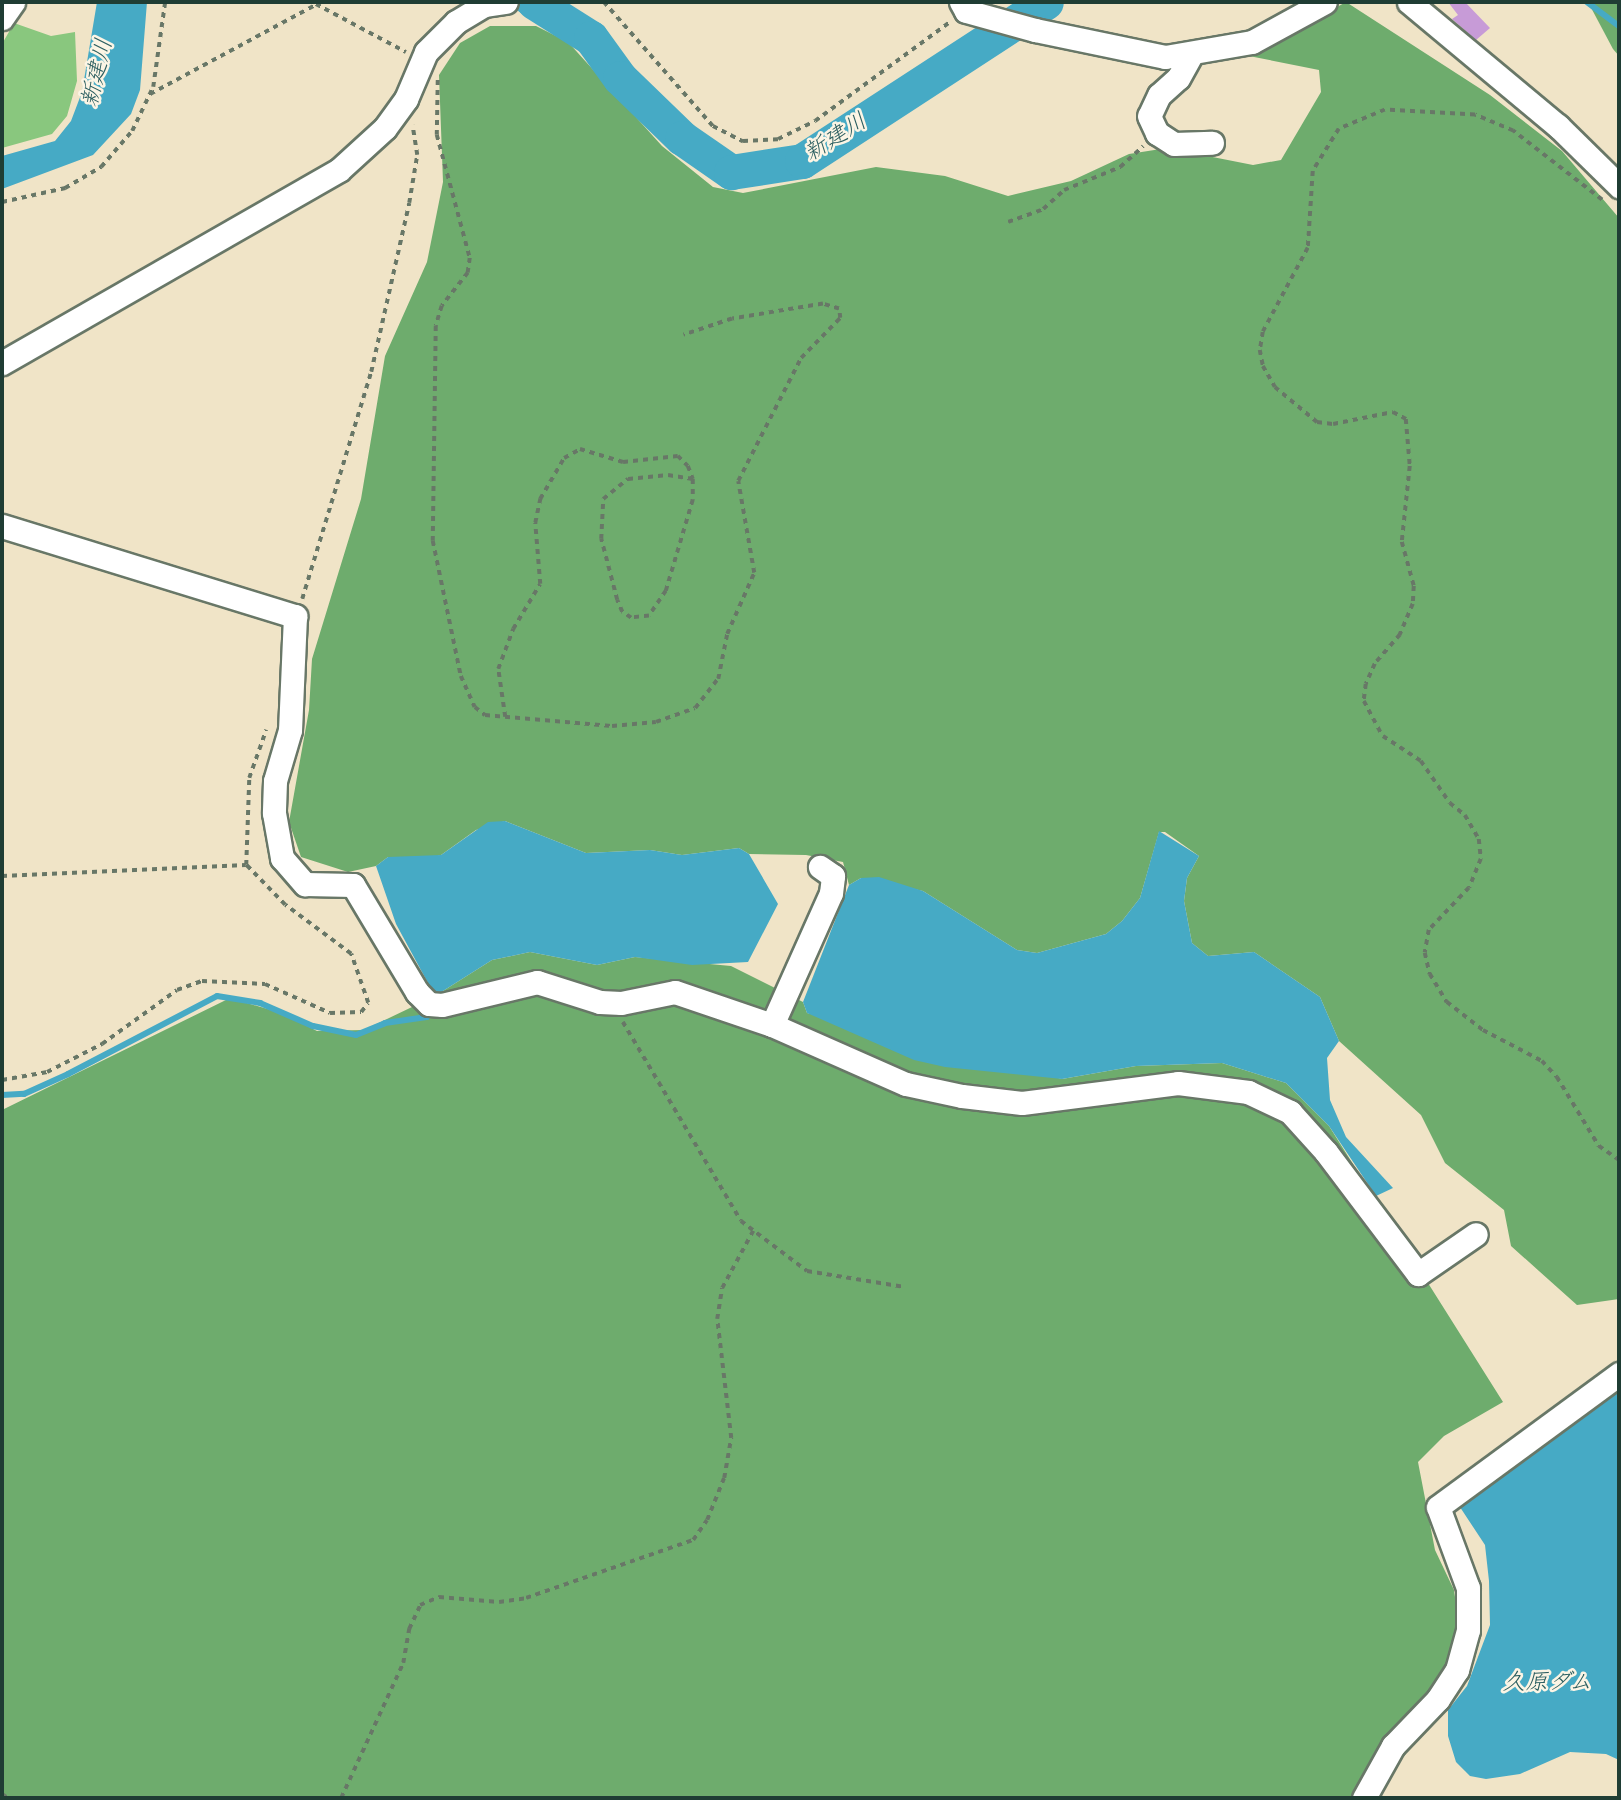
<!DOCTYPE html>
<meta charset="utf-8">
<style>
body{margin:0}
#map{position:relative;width:1621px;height:1800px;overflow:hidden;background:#f0e4c7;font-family:Mynerve,"Klee One",sans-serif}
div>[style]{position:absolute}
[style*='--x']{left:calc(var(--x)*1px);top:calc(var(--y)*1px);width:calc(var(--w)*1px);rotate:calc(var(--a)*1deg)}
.green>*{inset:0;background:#89c77e}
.forest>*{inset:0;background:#6eac6d}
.water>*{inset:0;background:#46aac5}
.stream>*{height:6px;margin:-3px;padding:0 3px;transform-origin:3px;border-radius:3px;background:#46aac5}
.river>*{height:35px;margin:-17.5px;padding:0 17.5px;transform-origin:17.5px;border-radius:17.5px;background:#46aac5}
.building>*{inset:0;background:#c79bd7}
.path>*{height:3.5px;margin-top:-1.75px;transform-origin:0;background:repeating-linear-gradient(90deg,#687767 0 5px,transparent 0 10px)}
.roads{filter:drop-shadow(2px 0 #687767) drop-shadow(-2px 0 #687767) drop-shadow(0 2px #687767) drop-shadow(0 -2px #687767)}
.street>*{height:23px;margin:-11.5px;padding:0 11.5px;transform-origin:11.5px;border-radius:11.5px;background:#fff}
span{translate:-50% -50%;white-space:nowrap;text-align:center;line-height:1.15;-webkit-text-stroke:5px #fcf5e5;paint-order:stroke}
.water-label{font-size:23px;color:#2b5e60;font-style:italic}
.frame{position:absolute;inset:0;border:4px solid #1f3d34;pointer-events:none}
</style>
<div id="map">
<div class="green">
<i style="clip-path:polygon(14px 23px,51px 36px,75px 32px,77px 81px,67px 116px,52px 134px,2px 148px,2px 44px)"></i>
</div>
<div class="forest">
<i style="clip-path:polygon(1346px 2px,1490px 95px,1562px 151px,1619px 218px,1619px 1299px,1577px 1305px,1511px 1246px,1504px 1210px,1445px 1163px,1421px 1115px,1339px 1041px,1320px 997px,1254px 952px,1208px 956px,1192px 943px,1184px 901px,1187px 878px,1199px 856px,1165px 832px,1159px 832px,1140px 898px,1122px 921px,1106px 934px,1037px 953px,1017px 950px,923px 891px,861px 878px,849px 885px,843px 862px,806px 855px,749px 854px,739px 848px,682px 855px,650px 850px,586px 853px,505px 821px,476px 830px,441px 855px,427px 859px,388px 857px,376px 866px,348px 872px,301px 857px,289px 822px,309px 710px,312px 659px,361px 499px,385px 356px,427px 262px,443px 182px,439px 75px,460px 43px,490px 26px,536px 26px,568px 42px,662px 146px,713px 187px,743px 193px,876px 167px,945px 176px,1008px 196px,1071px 181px,1129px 154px,1167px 148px,1253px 165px,1281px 160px,1321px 92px,1319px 70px,1249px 56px)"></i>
<i style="clip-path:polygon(1588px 2px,1619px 2px,1619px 56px,1613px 49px)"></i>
<i style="clip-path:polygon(530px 952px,597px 965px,635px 957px,731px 966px,803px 1002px,807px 1013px,1062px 1079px,1136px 1066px,1222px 1063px,1286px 1083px,1329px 1126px,1503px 1402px,1444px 1436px,1418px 1462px,1435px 1550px,1454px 1590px,1459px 1625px,1445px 1677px,1379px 1748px,1356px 1798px,2px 1798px,2px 1110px,230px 998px,281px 1013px,317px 1031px,364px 1030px,435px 996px,492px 960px)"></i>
</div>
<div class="water">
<i style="clip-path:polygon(97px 2px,147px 2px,140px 90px,131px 114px,93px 155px,2px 189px,2px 156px,55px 141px,71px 121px,82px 92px)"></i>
<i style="clip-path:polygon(507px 2px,555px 2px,561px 8px,522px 14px)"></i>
<i style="clip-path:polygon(505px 821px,586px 853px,650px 850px,682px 855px,739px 848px,749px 854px,778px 904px,748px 962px,692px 965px,635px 957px,597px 965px,530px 952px,492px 960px,435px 996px,396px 924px,376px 866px,388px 857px,441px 855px,488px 822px)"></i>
<i style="clip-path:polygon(1159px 831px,1199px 856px,1187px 878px,1184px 901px,1192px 943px,1208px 956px,1254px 952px,1320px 997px,1339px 1041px,1327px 1058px,1330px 1100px,1346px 1137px,1393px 1188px,1376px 1196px,1329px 1126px,1286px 1083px,1222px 1063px,1136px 1066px,1062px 1079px,945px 1067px,914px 1060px,807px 1013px,803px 1002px,849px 885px,861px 878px,879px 877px,923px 891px,1017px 950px,1037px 953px,1106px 934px,1122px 921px,1140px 898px)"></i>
<i style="clip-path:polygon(1619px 1377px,1619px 1760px,1606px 1754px,1570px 1752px,1520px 1774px,1486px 1779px,1470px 1776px,1456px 1762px,1448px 1736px,1448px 1710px,1467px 1686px,1490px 1625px,1489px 1581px,1485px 1545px,1454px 1498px)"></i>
</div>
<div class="stream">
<i style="--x:1587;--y:2;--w:40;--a:37"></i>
<i style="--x:2;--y:1095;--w:22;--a:-3"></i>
<i style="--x:24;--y:1094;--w:48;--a:-24.4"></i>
<i style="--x:68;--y:1074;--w:168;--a:-27.6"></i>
<i style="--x:217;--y:996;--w:44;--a:9.2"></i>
<i style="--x:260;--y:1003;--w:58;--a:23.5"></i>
<i style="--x:313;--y:1026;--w:44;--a:11.8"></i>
<i style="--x:356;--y:1035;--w:31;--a:-22"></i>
<i style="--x:385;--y:1023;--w:42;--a:-8.1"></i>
<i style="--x:427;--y:1017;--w:8;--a:-67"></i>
</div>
<div class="river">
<i style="--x:534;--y:2;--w:67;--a:32.3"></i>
<i style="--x:591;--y:38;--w:49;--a:54.1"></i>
<i style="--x:620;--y:78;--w:86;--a:44.1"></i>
<i style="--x:682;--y:138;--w:60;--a:34.8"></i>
<i style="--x:731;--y:172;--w:72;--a:-8.8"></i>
<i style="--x:802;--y:161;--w:291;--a:-33.1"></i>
</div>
<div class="building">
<i style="clip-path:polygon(1448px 2px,1465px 2px,1490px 28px,1476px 40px,1452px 19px,1458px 15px)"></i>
</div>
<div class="path">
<i style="--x:604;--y:2;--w:165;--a:48.7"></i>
<i style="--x:713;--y:126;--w:34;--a:27"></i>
<i style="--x:743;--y:141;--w:35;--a:-3"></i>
<i style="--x:778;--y:139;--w:41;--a:-25.9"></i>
<i style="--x:815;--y:121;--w:167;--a:-36.3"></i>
<i style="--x:316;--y:4;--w:102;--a:28.1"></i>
<i style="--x:438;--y:80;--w:55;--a:91"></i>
<i style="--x:437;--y:135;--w:127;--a:75"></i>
<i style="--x:470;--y:258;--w:15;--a:98"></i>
<i style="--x:468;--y:273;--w:42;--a:128.2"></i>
<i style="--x:442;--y:306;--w:21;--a:107"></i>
<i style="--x:436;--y:326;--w:215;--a:90.8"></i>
<i style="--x:433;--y:541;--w:138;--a:78.3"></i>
<i style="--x:461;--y:676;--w:34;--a:66"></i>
<i style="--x:475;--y:707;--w:13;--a:39"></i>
<i style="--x:485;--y:715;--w:127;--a:5"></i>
<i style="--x:612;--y:726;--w:44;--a:-5.2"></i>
<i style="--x:656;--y:722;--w:41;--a:-19.7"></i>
<i style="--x:695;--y:708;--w:37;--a:-52"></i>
<i style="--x:718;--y:679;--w:46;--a:-78.7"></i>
<i style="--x:727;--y:634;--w:67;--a:-66.1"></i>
<i style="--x:754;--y:573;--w:93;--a:-99.9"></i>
<i style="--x:738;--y:481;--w:138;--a:-62.9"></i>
<i style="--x:801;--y:358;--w:56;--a:-45.7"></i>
<i style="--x:840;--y:318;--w:9;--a:-96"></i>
<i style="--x:839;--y:309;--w:17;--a:-163"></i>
<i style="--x:823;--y:304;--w:92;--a:170.6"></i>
<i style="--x:732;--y:319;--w:51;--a:161.6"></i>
<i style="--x:150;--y:94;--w:194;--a:-28.3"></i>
<i style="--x:1602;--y:200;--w:113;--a:-142.2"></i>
<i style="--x:1513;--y:131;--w:41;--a:-157.2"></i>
<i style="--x:1475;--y:115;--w:90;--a:-176.8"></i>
<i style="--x:1385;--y:110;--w:50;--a:157.6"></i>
<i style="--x:1339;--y:129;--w:49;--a:121.8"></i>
<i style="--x:1313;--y:171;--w:77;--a:93.7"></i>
<i style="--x:1308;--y:248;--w:95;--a:118.2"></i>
<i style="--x:1263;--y:332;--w:18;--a:99"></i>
<i style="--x:1260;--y:350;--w:16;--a:79"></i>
<i style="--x:1263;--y:366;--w:24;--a:60"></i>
<i style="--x:1275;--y:387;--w:55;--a:39.8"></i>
<i style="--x:1317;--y:422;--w:16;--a:7"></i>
<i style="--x:1333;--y:424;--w:61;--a:-11.3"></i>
<i style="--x:1393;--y:412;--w:15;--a:28"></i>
<i style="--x:1406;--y:419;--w:47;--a:85.1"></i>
<i style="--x:1410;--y:466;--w:76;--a:96"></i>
<i style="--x:1402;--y:542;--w:46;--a:74.7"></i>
<i style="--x:1414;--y:586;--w:18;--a:93"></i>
<i style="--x:1413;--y:604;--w:34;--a:113"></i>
<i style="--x:1400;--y:635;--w:38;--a:131"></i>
<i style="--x:1375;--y:664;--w:22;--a:114"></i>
<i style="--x:1366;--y:684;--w:17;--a:97"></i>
<i style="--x:1364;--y:701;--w:40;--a:62"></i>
<i style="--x:1383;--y:736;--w:45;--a:33.3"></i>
<i style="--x:1421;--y:761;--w:51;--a:55.4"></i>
<i style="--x:1450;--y:803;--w:19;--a:39"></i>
<i style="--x:1465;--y:815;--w:28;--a:60"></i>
<i style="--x:1479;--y:839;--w:20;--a:84"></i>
<i style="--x:1481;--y:859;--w:31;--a:112"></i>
<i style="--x:1469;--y:888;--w:58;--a:133.6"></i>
<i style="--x:1429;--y:930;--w:23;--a:100"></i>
<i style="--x:1425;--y:953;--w:22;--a:77"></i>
<i style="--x:1430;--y:974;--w:33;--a:59"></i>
<i style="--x:1447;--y:1002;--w:46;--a:37.9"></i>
<i style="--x:1483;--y:1030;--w:67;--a:27.7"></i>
<i style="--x:1542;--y:1061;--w:22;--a:47"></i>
<i style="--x:1557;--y:1077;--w:81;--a:58.7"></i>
<i style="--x:1599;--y:1146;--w:24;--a:35"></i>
<i style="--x:2;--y:202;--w:65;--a:-12.5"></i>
<i style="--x:65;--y:188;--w:42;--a:-30.3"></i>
<i style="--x:101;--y:167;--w:48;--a:-49.3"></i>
<i style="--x:132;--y:131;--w:49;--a:-64.5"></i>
<i style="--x:153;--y:87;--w:86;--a:-82"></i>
<i style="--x:1008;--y:222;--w:37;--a:-20"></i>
<i style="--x:1043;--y:209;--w:28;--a:-42"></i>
<i style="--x:1064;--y:190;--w:61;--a:-22.3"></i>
<i style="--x:1120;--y:167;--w:31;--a:-42"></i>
<i style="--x:302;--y:599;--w:237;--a:-73.1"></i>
<i style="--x:371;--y:372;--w:173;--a:-77.3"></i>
<i style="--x:409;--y:203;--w:49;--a:-80.5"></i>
<i style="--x:417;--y:155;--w:30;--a:-99"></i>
<i style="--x:505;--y:717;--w:49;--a:-98.3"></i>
<i style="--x:498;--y:669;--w:43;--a:-69.4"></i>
<i style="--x:513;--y:629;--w:52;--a:-59"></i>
<i style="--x:540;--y:584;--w:61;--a:-94.7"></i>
<i style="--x:535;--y:523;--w:25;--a:-78"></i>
<i style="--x:540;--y:499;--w:48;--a:-59.7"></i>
<i style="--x:564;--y:458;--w:18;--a:-29"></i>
<i style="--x:580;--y:449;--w:45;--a:16.8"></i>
<i style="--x:623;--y:462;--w:55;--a:-6.2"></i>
<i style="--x:678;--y:456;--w:14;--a:45"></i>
<i style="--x:688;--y:466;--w:14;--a:69"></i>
<i style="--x:693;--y:479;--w:21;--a:90"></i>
<i style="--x:693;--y:500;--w:95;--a:106.5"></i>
<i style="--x:666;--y:591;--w:30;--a:124"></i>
<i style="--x:649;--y:616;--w:18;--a:174"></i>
<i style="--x:631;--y:618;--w:11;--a:-146"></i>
<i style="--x:622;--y:612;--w:13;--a:-113"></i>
<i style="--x:617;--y:600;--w:63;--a:-104.7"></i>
<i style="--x:601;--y:539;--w:40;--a:-87.1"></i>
<i style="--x:603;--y:499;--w:32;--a:-39"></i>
<i style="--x:628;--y:479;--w:40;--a:-5.7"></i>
<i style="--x:668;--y:475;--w:25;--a:9"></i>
<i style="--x:2;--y:876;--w:244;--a:-2.6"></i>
<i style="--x:623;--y:1022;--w:231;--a:59.3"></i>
<i style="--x:741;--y:1221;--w:83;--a:37.1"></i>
<i style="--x:807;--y:1271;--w:99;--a:9.3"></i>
<i style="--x:2;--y:1080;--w:46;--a:-10.1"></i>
<i style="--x:47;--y:1072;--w:62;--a:-27"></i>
<i style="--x:102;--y:1044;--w:92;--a:-35.8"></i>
<i style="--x:177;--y:990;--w:27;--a:-20"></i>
<i style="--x:202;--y:981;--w:63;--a:2.7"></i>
<i style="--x:265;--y:984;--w:71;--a:24"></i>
<i style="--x:330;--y:1013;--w:31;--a:-2"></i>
<i style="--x:361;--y:1012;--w:11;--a:-52"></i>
<i style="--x:368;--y:1003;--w:52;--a:-109.1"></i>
<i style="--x:351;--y:954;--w:82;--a:-143.4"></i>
<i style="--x:285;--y:905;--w:56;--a:-134.3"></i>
<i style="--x:246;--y:865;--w:87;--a:-88"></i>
<i style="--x:249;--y:778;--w:51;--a:-70.5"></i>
<i style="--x:2;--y:1794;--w:7;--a:34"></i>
<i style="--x:341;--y:1798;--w:149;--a:-65.3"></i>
<i style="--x:403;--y:1663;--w:35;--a:-80"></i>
<i style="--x:409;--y:1629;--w:26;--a:-65"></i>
<i style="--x:420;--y:1605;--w:21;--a:-23"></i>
<i style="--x:439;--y:1597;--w:60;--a:4.8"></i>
<i style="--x:499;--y:1602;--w:27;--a:-8"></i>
<i style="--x:526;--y:1598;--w:177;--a:-19.2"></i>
<i style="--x:693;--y:1540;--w:24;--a:-55"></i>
<i style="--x:707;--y:1520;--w:45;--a:-68"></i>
<i style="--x:724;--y:1478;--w:41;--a:-80.1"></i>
<i style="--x:731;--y:1438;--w:120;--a:-96.7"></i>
<i style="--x:717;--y:1319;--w:31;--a:-81"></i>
<i style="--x:722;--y:1288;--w:65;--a:-61.5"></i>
</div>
<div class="roads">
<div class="street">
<i style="--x:961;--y:2;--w:10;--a:61"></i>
<i style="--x:966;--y:11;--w:72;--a:15.4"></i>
<i style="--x:1035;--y:30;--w:133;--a:11.7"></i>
<i style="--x:1165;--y:57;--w:88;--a:-9.8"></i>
<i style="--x:1252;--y:42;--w:83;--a:-28.7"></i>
<i style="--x:1409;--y:2;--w:194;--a:39.8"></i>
<i style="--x:1558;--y:126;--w:86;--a:44.5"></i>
<i style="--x:2;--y:18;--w:19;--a:-55"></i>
<i style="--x:1191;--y:55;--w:26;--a:119"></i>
<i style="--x:1178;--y:78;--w:25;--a:138"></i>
<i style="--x:1159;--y:95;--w:23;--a:115"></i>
<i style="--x:1149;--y:116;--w:19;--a:65"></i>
<i style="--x:1157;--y:133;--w:20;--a:33"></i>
<i style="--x:1174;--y:144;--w:38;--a:-2"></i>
<i style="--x:2;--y:363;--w:388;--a:-29.8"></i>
<i style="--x:339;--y:170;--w:62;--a:-42.4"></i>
<i style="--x:385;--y:128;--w:36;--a:-54"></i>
<i style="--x:406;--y:99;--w:51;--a:-66.9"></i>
<i style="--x:426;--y:52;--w:42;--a:-45"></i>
<i style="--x:456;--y:22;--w:33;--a:-31"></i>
<i style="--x:484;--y:5;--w:22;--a:-8"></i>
<i style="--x:2;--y:526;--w:307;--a:17.1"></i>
<i style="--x:295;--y:616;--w:114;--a:92.5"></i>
<i style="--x:290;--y:730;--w:53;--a:106.4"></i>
<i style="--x:275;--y:781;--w:32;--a:92"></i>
<i style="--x:274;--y:813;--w:46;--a:79.9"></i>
<i style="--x:282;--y:858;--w:35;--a:49"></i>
<i style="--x:305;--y:884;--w:48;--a:1.2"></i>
<i style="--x:353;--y:885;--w:125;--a:59.1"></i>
<i style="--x:417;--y:992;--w:17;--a:45"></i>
<i style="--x:429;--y:1004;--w:13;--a:4"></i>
<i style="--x:442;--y:1005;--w:98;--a:-13.6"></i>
<i style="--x:537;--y:982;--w:66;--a:17.6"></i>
<i style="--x:600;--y:1002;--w:21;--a:3"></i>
<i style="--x:621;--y:1003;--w:55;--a:-11.5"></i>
<i style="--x:675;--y:992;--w:102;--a:18.8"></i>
<i style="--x:772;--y:1025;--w:146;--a:23.8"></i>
<i style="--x:906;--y:1084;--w:57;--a:12.1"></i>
<i style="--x:962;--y:1096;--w:60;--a:6.7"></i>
<i style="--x:1022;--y:1103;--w:157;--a:-7.3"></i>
<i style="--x:1178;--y:1083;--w:71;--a:7.3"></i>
<i style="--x:1248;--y:1092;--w:47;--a:25.5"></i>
<i style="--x:1290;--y:1112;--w:54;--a:48"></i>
<i style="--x:1326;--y:1152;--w:153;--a:53"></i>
<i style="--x:1418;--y:1274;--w:70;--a:-34.6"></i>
<i style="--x:772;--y:1025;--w:145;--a:-65.9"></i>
<i style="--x:831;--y:893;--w:17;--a:-83"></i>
<i style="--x:833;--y:876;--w:16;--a:-145"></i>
<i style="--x:1364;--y:1798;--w:60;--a:-60.9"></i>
<i style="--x:1393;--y:1746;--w:65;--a:-46.2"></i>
<i style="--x:1438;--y:1699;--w:35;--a:-57"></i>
<i style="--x:1457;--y:1670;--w:41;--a:-74.6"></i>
<i style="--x:1468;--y:1630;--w:42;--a:-90"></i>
<i style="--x:1468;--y:1588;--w:86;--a:-110.3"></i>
<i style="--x:1438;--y:1507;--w:225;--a:-36.3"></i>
</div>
</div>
<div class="water-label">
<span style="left:98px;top:73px;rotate:-77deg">新建川</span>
<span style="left:836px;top:138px;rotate:-32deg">新建川</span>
<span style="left:1547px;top:1683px">久原ダム</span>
</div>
<div class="frame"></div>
</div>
